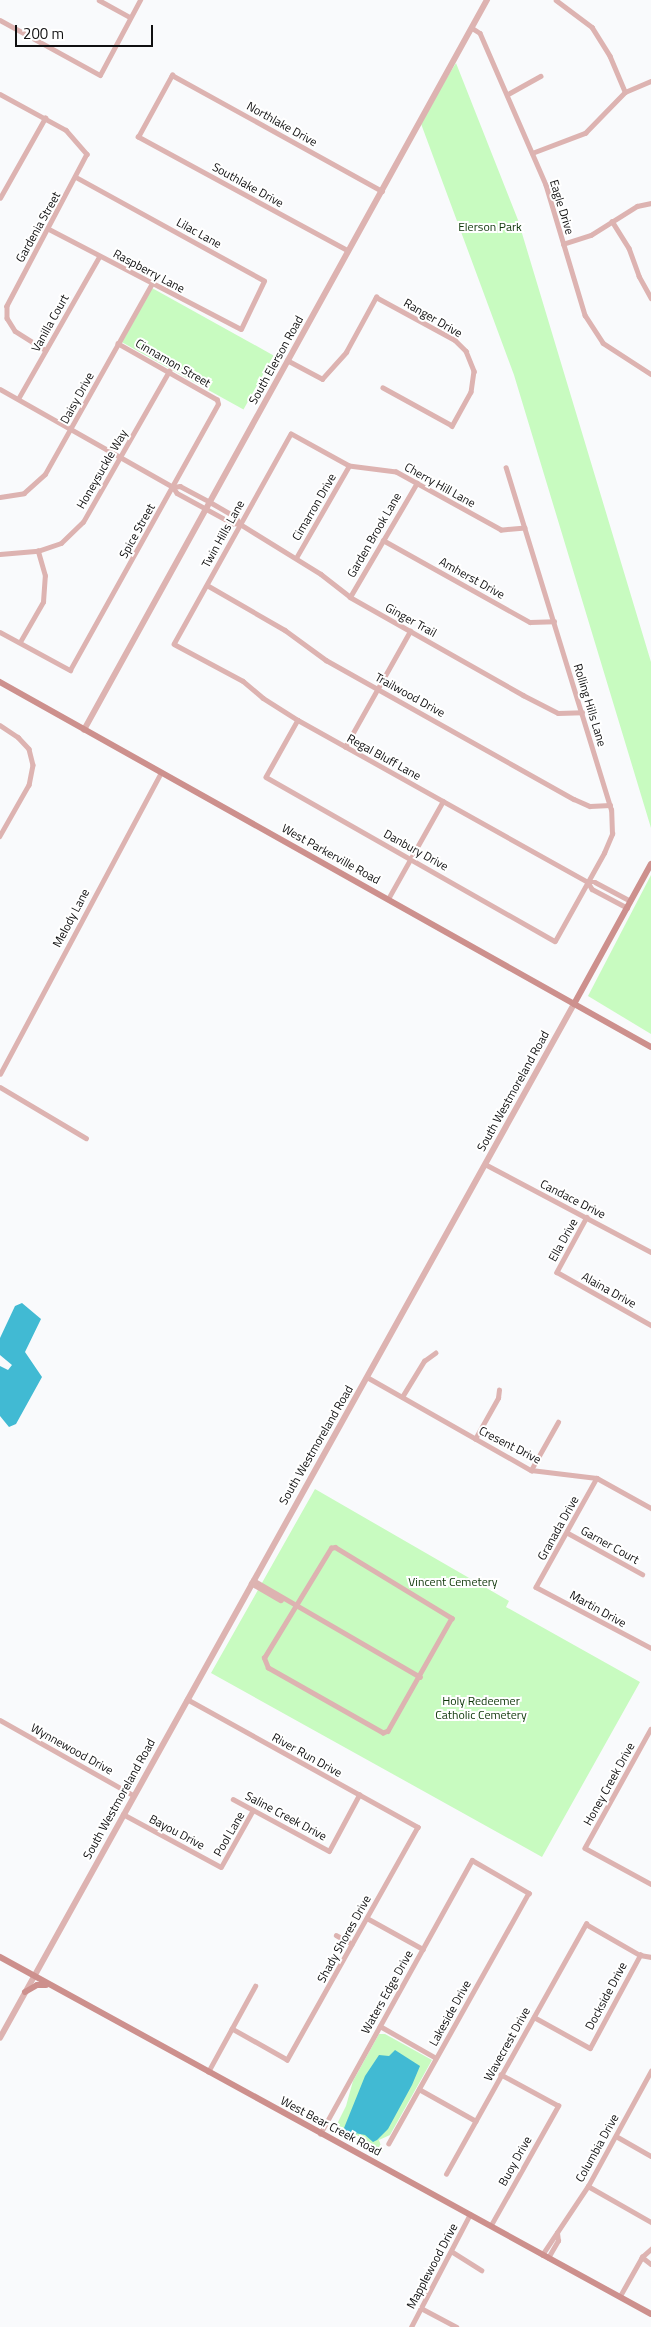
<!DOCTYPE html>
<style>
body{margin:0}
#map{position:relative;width:651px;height:2327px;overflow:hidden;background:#f9fafc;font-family:"Titillium Web",sans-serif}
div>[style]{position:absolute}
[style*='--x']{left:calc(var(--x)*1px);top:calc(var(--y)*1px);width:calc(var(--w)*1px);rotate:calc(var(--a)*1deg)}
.green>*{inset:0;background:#c8fbc0;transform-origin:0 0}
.water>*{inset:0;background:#41bad3}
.minor>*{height:4.5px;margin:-2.25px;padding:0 2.25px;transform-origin:2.25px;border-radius:2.25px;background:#ddb3b1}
.tertiary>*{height:5.5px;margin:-2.75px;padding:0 2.75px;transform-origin:2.75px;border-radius:2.75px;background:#ddb3b1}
.secondary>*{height:6px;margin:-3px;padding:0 3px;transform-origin:3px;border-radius:3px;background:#cd908d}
span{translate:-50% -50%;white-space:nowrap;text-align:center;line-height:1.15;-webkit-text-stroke:4px #fff;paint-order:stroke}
.street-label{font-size:12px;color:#101011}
.park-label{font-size:12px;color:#0d3508}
.scale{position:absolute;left:15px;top:25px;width:138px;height:22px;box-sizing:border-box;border:2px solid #101011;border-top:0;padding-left:6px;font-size:15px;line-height:18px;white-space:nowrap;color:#101011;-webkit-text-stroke:4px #fff;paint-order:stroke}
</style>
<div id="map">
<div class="green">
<i style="clip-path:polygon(456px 63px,518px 220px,651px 662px,651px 828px,514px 375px,420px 121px)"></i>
<i style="left:152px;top:288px;width:139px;height:62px;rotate:29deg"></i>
<i style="clip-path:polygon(651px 875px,651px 1034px,588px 996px)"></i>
<i style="clip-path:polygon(315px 1489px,509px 1601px,506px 1607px,640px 1682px,542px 1857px,211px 1673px)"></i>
<i style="clip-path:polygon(379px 2034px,385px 2034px,432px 2060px,390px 2135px,379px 2140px,383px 2152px,335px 2128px,346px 2106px,353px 2081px)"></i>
</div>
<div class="water">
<i style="clip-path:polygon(22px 1303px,41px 1319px,25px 1352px,42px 1377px,16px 1424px,9px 1427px,0 1416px,0 1366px,8px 1370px,12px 1365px,0 1355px,0 1338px,15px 1306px)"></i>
<i style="clip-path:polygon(395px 2050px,420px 2066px,412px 2085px,388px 2129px,377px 2140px,373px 2142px,365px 2135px,355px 2133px,347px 2139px,344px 2137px,344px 2128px,365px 2076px,379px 2055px,389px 2056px)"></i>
</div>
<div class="minor">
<i style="--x:99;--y:0;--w:35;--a:29"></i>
<i style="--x:556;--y:0;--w:45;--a:36.9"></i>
<i style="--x:592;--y:27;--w:34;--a:58"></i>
<i style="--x:610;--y:56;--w:39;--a:67"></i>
<i style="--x:0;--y:20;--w:114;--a:28.8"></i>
<i style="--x:100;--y:75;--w:85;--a:-61.9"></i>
<i style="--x:472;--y:28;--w:9;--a:32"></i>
<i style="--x:480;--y:33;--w:166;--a:66.5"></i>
<i style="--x:546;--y:185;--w:136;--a:73.3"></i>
<i style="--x:585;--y:315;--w:33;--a:57"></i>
<i style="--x:603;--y:343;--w:57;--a:32.9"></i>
<i style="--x:0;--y:94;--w:75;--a:28.6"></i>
<i style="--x:66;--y:130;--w:32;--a:49"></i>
<i style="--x:87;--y:154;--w:172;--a:117.8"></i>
<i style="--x:7;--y:306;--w:12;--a:90"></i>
<i style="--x:7;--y:318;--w:15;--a:58"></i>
<i style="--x:15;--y:331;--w:36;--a:32"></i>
<i style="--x:508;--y:94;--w:37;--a:-29"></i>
<i style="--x:532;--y:153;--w:57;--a:-20.7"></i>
<i style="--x:585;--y:133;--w:57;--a:-45.7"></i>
<i style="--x:625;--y:92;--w:28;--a:-23"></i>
<i style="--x:0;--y:198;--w:92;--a:-60.6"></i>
<i style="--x:612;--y:221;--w:32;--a:58"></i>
<i style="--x:629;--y:248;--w:30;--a:70"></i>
<i style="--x:639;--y:276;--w:25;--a:61"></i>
<i style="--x:49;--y:229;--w:216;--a:27.5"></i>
<i style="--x:241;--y:329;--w:53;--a:-64.4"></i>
<i style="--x:264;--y:281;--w:213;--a:-151.2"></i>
<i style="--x:563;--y:244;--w:29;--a:-18"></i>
<i style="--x:591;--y:235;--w:54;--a:-32.2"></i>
<i style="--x:637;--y:206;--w:14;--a:-12"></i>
<i style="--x:348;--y:251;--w:239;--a:-151.5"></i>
<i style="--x:138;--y:137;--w:71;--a:-61.3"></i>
<i style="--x:172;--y:75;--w:240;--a:28.9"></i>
<i style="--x:287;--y:360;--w:40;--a:28"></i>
<i style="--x:322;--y:379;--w:36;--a:-48"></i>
<i style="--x:346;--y:352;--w:63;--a:-61.4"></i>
<i style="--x:376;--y:297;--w:90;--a:28.6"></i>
<i style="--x:455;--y:340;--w:16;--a:45"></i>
<i style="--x:466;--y:351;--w:22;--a:68"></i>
<i style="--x:474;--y:371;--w:21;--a:98"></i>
<i style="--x:471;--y:392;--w:39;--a:119"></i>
<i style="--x:452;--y:426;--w:79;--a:-151.2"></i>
<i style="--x:0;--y:389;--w:199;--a:29.5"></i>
<i style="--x:173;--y:487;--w:7;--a:56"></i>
<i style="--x:177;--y:493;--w:63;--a:28.6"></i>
<i style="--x:232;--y:523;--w:8;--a:7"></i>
<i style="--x:240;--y:524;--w:95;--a:31.7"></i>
<i style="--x:321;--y:574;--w:37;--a:38"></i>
<i style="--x:350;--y:597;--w:199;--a:29.5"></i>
<i style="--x:523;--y:695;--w:39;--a:27"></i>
<i style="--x:558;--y:713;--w:24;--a:-2"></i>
<i style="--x:18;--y:399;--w:163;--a:-60.3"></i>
<i style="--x:173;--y:487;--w:7;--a:-8"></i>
<i style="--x:180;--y:486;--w:34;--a:28"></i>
<i style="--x:210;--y:502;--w:30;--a:30"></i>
<i style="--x:236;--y:517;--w:8;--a:60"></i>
<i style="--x:0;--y:497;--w:24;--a:-9"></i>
<i style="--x:24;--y:493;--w:28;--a:-42"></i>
<i style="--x:45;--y:474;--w:217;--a:-60.7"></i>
<i style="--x:525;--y:528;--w:24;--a:175"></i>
<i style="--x:501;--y:530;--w:120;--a:-151.1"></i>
<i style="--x:396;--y:472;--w:47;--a:-172.7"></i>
<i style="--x:349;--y:466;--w:66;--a:-151.1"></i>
<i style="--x:291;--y:434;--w:240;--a:119.1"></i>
<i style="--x:174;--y:644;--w:78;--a:28.2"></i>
<i style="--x:243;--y:681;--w:26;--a:40"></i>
<i style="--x:263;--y:698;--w:41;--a:32.2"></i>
<i style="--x:298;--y:720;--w:332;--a:29.2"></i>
<i style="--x:588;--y:882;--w:8;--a:60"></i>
<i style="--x:592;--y:889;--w:40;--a:28"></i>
<i style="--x:383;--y:540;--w:168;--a:29.2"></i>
<i style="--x:530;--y:622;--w:24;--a:-2"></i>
<i style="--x:0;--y:554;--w:38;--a:-5"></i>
<i style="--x:38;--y:551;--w:24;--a:-19"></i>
<i style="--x:61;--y:543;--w:30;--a:-44"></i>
<i style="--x:83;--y:522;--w:174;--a:-60.3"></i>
<i style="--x:296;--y:558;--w:106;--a:-60.1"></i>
<i style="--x:207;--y:585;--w:90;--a:30"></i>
<i style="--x:285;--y:630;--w:51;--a:36.2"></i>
<i style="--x:326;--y:660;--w:284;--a:29.3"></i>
<i style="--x:574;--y:799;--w:17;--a:24"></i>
<i style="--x:590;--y:806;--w:20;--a:-3"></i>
<i style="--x:350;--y:597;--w:132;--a:-59.6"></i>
<i style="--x:0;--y:632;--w:80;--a:28.5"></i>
<i style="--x:70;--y:670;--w:304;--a:-60.9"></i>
<i style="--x:218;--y:404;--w:4;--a:-104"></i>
<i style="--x:217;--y:400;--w:114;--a:-150.5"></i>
<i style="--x:20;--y:642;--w:46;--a:-60.1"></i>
<i style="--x:43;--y:602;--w:26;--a:-86"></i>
<i style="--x:45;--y:576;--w:26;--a:-106"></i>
<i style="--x:298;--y:720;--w:65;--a:119.3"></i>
<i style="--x:266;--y:777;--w:332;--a:29.6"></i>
<i style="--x:555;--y:941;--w:101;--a:-60.9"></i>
<i style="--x:604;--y:853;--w:21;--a:-67"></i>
<i style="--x:612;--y:834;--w:24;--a:-92"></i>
<i style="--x:611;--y:810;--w:358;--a:-107.1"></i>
<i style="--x:0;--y:725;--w:22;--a:34"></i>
<i style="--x:18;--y:737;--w:16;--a:47"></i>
<i style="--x:29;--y:749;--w:16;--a:76"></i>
<i style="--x:33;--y:765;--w:20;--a:101"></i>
<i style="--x:29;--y:785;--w:59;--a:119.6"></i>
<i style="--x:345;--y:747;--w:133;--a:-60.7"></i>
<i style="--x:588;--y:882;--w:7;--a:0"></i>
<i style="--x:595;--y:882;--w:40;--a:28"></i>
<i style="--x:388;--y:899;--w:112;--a:-60.7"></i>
<i style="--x:0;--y:1074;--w:341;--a:-61.9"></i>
<i style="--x:0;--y:1087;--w:100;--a:30.7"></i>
<i style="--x:485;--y:1164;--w:188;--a:27.9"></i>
<i style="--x:587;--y:1217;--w:63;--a:118.6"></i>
<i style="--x:557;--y:1272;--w:108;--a:29.4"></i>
<i style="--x:367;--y:1377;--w:189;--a:29.6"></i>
<i style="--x:531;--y:1470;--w:66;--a:6.9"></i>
<i style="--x:597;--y:1478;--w:62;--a:29.1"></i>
<i style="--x:402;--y:1397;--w:42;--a:-58.6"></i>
<i style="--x:424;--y:1361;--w:14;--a:-36"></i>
<i style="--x:475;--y:1439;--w:47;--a:-60.7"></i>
<i style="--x:498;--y:1398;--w:8;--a:-83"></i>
<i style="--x:531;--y:1470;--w:55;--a:-60.6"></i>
<i style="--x:597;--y:1478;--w:125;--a:119.2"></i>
<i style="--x:536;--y:1587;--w:130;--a:27.9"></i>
<i style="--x:568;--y:1533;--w:85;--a:29"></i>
<i style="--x:335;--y:1547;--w:137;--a:31.3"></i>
<i style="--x:452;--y:1618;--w:130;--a:119.5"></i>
<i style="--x:388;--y:1731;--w:5;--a:158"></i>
<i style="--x:383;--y:1733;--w:132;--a:-150.5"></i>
<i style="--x:268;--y:1668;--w:11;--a:-112"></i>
<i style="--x:264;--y:1658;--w:129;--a:-58.7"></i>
<i style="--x:331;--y:1548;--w:4;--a:-14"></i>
<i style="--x:253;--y:1580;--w:193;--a:30.1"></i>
<i style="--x:251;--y:1583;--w:34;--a:30"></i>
<i style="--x:281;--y:1600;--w:2;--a:-63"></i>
<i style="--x:187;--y:1699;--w:264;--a:29"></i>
<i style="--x:418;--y:1827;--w:267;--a:119.3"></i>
<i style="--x:287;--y:2060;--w:63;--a:-150.6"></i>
<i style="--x:0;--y:1720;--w:153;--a:29.4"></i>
<i style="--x:651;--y:1729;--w:136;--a:119"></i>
<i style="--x:585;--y:1848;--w:75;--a:28.6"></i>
<i style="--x:233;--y:1799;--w:109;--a:28.4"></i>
<i style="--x:329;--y:1851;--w:64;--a:-61.8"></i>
<i style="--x:123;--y:1814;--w:111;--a:28.4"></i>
<i style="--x:221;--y:1867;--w:65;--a:-60.7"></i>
<i style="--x:367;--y:1918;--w:64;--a:29"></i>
<i style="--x:336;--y:1935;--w:18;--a:29"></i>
<i style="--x:534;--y:2017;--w:64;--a:29"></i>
<i style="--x:590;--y:2048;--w:106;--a:-61.7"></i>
<i style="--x:380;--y:2026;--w:64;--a:29.7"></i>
<i style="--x:208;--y:2072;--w:98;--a:-61.3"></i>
<i style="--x:419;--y:2089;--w:65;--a:29.3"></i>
<i style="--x:320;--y:2134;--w:313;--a:-61"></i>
<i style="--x:472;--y:1860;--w:66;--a:30.1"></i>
<i style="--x:529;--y:1893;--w:287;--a:119.2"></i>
<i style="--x:616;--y:2136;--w:40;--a:29.7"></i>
<i style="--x:446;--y:2174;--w:287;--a:-60.8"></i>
<i style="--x:586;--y:1924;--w:62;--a:29.9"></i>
<i style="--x:640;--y:1955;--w:11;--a:10"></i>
<i style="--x:588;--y:2186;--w:73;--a:29.7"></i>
<i style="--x:491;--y:2225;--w:137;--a:-60.6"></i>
<i style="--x:558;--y:2106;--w:65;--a:-151.5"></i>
<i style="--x:451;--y:2251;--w:36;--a:32"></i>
<i style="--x:542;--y:2255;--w:83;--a:-56.3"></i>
<i style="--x:588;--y:2186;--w:131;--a:-61.3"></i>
<i style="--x:642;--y:2257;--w:11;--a:38"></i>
<i style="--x:548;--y:2258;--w:20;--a:-60"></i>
<i style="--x:558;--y:2241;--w:8;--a:-97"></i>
<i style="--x:620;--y:2296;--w:45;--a:-60.6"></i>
<i style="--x:642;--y:2257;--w:12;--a:-42"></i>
<i style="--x:421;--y:2308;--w:40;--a:28"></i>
<i style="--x:411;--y:2327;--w:127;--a:-62.4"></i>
</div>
<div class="tertiary">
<i style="--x:84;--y:730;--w:834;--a:-61.1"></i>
<i style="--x:0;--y:2038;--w:1183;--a:-60.96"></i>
</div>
<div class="secondary">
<i style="--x:0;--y:682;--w:746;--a:29.28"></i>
<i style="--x:574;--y:1004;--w:160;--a:-61.2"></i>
<i style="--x:0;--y:1957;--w:742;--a:28.74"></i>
<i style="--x:25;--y:1992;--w:14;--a:-30"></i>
<i style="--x:37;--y:1985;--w:9;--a:0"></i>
</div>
<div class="street-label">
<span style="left:282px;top:124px;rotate:29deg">Northlake Drive</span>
<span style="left:248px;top:185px;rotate:29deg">Southlake Drive</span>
<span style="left:562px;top:207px;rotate:73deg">Eagle Drive</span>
<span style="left:38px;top:227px;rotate:-61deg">Gardenia Street</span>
<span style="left:199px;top:233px;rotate:29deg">Lilac Lane</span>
<span style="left:149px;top:271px;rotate:28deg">Raspberry Lane</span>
<span style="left:433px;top:318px;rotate:30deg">Ranger Drive</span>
<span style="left:50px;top:323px;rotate:-61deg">Vanilla Court</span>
<span style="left:276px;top:360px;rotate:-61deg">South Elerson Road</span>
<span style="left:173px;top:363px;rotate:30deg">Cinnamon Street</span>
<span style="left:77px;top:398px;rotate:-61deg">Daisy Drive</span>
<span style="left:102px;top:469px;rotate:-60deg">Honeysuckle Way</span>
<span style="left:440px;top:485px;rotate:29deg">Cherry Hill Lane</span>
<span style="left:314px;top:507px;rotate:-60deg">Cimarron Drive</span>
<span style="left:137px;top:531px;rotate:-61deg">Spice Street</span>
<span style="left:223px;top:534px;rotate:-61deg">Twin Hills Lane</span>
<span style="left:374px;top:535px;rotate:-60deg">Garden Brook Lane</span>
<span style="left:472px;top:578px;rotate:29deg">Amherst Drive</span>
<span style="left:411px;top:620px;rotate:29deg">Ginger Trail</span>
<span style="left:410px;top:695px;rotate:29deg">Trailwood Drive</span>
<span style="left:590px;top:705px;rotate:73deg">Rolling Hills Lane</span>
<span style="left:384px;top:757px;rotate:29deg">Regal Bluff Lane</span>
<span style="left:416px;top:850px;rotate:29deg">Danbury Drive</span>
<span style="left:331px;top:854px;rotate:29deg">West Parkerville Road</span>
<span style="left:71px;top:918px;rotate:-62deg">Melody Lane</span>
<span style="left:513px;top:1091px;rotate:-61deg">South Westmoreland Road</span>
<span style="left:573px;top:1199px;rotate:27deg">Candace Drive</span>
<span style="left:563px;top:1240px;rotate:-61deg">Ella Drive</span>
<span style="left:609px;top:1290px;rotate:29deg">Alaina Drive</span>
<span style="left:316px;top:1445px;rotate:-60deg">South Westmoreland Road</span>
<span style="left:510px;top:1445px;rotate:27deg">Cresent Drive</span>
<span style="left:558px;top:1528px;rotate:-61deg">Granada Drive</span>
<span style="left:610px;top:1545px;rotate:29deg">Garner Court</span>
<span style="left:598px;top:1609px;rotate:29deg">Martin Drive</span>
<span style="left:72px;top:1749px;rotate:29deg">Wynnewood Drive</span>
<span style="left:307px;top:1755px;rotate:29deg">River Run Drive</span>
<span style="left:609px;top:1784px;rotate:-61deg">Honey Creek Drive</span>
<span style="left:119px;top:1799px;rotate:-61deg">South Westmoreland Road</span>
<span style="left:286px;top:1816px;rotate:28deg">Saline Creek Drive</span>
<span style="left:177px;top:1832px;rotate:28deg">Bayou Drive</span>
<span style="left:229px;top:1834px;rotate:-60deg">Pool Lane</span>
<span style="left:344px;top:1939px;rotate:-61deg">Shady Shores Drive</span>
<span style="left:387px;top:1992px;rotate:-61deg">Waters Edge Drive</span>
<span style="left:606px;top:1996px;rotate:-62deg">Dockside Drive</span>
<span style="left:450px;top:2013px;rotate:-61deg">Lakeside Drive</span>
<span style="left:507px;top:2044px;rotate:-61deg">Wavecrest Drive</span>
<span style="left:331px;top:2126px;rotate:28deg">West Bear Creek Road</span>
<span style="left:597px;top:2148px;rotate:-61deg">Columbia Drive</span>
<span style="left:515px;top:2161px;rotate:-61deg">Buoy Drive</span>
<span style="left:432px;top:2266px;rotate:-62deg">Mapplewood Drive</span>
</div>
<div class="park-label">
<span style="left:490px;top:227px">Elerson Park</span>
<span style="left:453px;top:1582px">Vincent Cemetery</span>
<span style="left:481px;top:1708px">Holy Redeemer<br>Catholic Cemetery</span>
</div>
<div class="scale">200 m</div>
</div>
